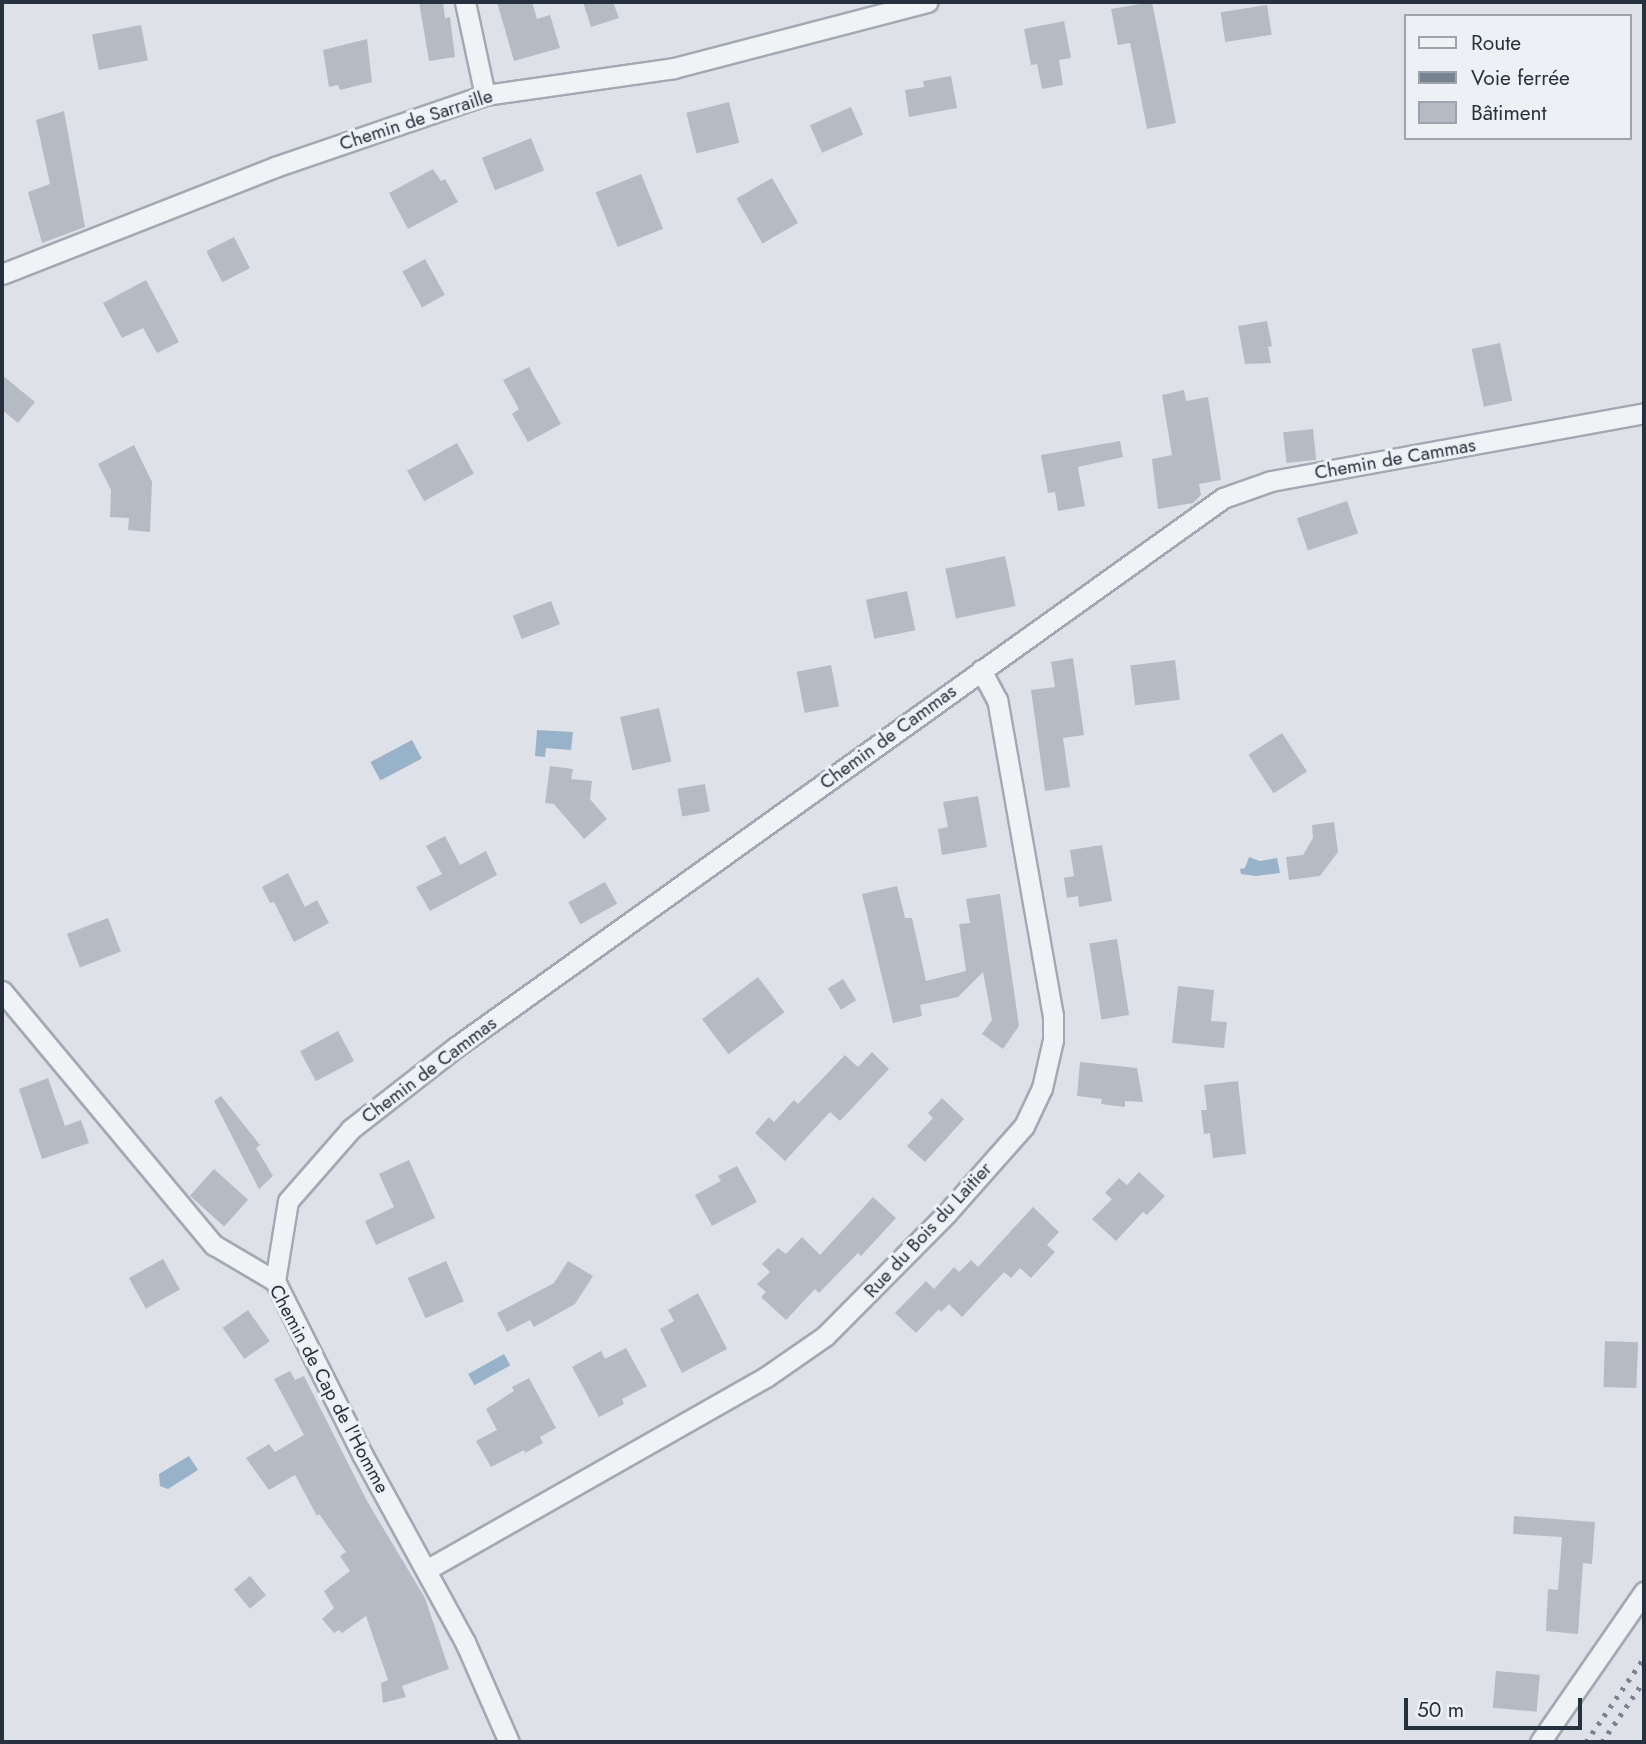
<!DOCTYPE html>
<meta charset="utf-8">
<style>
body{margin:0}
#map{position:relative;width:1646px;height:1744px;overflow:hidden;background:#dee2e8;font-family:Jost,sans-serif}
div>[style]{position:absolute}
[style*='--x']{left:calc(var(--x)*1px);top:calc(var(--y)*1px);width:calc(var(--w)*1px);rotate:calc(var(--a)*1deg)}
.water>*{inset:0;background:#97b2c9;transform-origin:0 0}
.building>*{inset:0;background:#b5bbc5;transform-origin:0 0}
.roads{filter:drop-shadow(2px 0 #a3a9b2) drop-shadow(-2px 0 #a3a9b2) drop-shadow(0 2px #a3a9b2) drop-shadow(0 -2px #a3a9b2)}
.street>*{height:19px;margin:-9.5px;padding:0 9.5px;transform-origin:9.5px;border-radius:9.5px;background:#f0f3f6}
.rail>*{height:5px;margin-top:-2.5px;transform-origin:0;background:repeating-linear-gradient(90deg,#778292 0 3.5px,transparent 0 10.5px)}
span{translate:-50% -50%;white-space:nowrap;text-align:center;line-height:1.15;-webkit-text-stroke:6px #edf1f5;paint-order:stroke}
.street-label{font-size:19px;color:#27303f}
.frame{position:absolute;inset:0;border:4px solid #27303f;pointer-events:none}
.legend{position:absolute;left:1404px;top:14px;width:228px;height:126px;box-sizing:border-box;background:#edf1f5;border:2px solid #9ea4ac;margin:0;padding:9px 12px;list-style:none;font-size:21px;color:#27303f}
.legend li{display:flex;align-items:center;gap:14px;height:35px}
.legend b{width:35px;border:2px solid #9ea4ac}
.scale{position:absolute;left:1404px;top:1698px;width:178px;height:32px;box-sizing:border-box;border:4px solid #27303f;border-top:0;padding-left:9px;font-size:21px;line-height:24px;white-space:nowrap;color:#27303f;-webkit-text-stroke:5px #edf1f5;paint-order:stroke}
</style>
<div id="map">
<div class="water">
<i style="clip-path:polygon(537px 730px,573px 732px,571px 750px,546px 748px,545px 757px,535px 756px)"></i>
<i style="left:412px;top:740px;width:21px;height:47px;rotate:62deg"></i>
<i style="clip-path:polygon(1249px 857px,1260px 861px,1277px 858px,1280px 873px,1256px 876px,1241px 874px,1240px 869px,1245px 868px)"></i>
<i style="left:504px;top:1354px;width:13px;height:41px;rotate:61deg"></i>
<i style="clip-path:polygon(189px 1456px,198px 1470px,168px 1489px,160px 1486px,159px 1474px)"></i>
</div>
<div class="building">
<i style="clip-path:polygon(419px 2px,443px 2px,445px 18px,450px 17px,455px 57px,429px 61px)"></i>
<i style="clip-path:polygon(497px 2px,532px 2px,537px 19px,550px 15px,560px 48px,514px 61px)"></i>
<i style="clip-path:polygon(583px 2px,613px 2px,619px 18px,591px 27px)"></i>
<i style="clip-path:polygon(1152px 2px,1176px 123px,1147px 129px,1130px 43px,1118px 45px,1111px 9px)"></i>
<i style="left:1267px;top:5px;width:30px;height:47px;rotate:81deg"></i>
<i style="clip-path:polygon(1064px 21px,1071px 58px,1059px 60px,1063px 85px,1042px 89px,1037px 64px,1031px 65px,1024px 29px)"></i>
<i style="left:141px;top:25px;width:36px;height:50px;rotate:79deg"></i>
<i style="clip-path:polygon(367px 39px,372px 82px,340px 90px,338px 85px,329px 87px,323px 50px)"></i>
<i style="clip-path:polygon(951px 76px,957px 108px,909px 117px,905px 90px,924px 87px,923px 81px)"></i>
<i style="left:729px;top:102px;width:42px;height:44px;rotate:76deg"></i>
<i style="left:851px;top:107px;width:30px;height:45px;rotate:66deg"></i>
<i style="clip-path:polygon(64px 111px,85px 227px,42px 243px,28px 192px,50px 184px,36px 120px)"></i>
<i style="left:531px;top:138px;width:35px;height:53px;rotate:68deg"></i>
<i style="clip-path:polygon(433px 169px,441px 181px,445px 179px,458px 202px,408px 229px,389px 193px)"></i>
<i style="left:641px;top:174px;width:59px;height:49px;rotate:68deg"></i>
<i style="left:772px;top:178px;width:52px;height:41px;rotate:60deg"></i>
<i style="left:234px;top:237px;width:35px;height:31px;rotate:63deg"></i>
<i style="left:425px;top:259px;width:41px;height:26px;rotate:61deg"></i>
<i style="clip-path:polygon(146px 280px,179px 342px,157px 353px,143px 328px,122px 338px,103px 303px)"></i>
<i style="clip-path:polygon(1267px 321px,1272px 346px,1268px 347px,1271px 363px,1245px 364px,1238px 326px)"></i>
<i style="left:1500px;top:343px;width:59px;height:29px;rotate:78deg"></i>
<i style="clip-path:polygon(529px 367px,561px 424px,528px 442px,512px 414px,519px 409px,503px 380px)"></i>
<i style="clip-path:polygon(2px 375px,35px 402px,18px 423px,2px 410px)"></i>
<i style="clip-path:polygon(1184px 390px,1186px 401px,1208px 397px,1221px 480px,1199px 484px,1201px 495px,1193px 503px,1158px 509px,1152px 459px,1172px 455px,1162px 395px)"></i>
<i style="left:1313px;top:429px;width:31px;height:30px;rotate:84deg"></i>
<i style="clip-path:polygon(1120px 441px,1123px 457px,1078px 467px,1085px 506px,1058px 511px,1055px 492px,1048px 493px,1041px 455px)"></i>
<i style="left:457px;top:443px;width:35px;height:57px;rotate:61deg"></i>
<i style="clip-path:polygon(134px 445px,152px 482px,150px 532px,128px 530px,129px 518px,110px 517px,111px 490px,98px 464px)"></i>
<i style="left:1347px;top:501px;width:34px;height:53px;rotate:71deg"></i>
<i style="left:1005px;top:556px;width:51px;height:61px;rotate:78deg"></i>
<i style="left:907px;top:591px;width:40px;height:42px;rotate:78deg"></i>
<i style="left:551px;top:601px;width:25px;height:41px;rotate:69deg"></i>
<i style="clip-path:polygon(1073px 658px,1084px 735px,1063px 738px,1070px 787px,1045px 791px,1031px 690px,1055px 687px,1051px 662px)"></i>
<i style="left:1175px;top:660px;width:40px;height:45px;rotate:83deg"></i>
<i style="left:831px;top:665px;width:42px;height:35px;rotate:79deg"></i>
<i style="left:659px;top:708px;width:55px;height:40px;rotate:77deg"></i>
<i style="left:1282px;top:733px;width:46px;height:40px;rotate:57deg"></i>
<i style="clip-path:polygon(550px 766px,573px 769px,571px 779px,592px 781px,590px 799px,607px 819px,584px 839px,554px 804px,545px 803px)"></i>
<i style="left:705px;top:784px;width:28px;height:28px;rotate:80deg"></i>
<i style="clip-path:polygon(978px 796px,987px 847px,942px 855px,938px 829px,948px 827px,943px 802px)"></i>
<i style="clip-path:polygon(1334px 822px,1338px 852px,1320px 876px,1289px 880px,1286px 857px,1303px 855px,1313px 838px,1312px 825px)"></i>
<i style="clip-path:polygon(445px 836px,460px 865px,486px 851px,497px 875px,430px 911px,416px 887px,442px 874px,426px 846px)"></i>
<i style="clip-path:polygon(1102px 845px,1112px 901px,1079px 907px,1078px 896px,1067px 898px,1064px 878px,1074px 876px,1070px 850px)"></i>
<i style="clip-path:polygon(288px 873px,305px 907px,317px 900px,329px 923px,294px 942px,274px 902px,270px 903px,262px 887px)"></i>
<i style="left:605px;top:882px;width:25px;height:42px;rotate:61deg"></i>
<i style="clip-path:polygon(897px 886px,905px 918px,912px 918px,926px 981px,966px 971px,959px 924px,970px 923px,966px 899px,1000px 894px,1019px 1026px,1003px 1049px,982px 1034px,992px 1020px,983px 972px,958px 997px,920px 1005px,922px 1016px,893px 1023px,862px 894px)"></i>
<i style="left:108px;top:918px;width:36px;height:44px;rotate:69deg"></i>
<i style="left:1117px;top:939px;width:77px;height:28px;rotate:81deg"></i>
<i style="left:758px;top:977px;width:44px;height:70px;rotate:53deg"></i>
<i style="left:843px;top:979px;width:25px;height:18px;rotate:58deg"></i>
<i style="clip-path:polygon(1178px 986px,1214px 990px,1211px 1021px,1227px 1022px,1224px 1048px,1172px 1043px)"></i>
<i style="left:338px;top:1031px;width:34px;height:43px;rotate:62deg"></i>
<i style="clip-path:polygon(872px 1052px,889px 1069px,840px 1121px,830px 1112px,785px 1161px,755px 1133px,769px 1117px,774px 1122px,794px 1100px,798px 1104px,845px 1055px,858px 1067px)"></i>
<i style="clip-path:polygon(1080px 1062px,1137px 1068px,1143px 1102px,1125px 1101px,1125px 1107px,1101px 1104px,1102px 1099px,1077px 1096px)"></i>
<i style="clip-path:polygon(48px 1078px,65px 1126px,81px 1120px,89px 1143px,42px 1159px,19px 1089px)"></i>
<i style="clip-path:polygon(1238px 1081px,1246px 1154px,1213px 1158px,1210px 1133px,1204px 1134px,1201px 1110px,1207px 1110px,1204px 1085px)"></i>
<i style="clip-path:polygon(221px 1096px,260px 1145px,256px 1148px,273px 1176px,259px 1189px,214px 1101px)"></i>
<i style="clip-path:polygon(942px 1098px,964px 1119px,925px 1162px,907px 1146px,933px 1118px,928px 1113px)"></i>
<i style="clip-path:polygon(409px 1160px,435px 1218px,376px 1245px,365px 1221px,394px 1207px,379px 1174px)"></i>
<i style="clip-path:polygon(737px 1166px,757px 1202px,712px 1226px,695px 1195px,721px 1181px,718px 1176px)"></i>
<i style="left:214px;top:1169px;width:46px;height:36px;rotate:42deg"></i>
<i style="clip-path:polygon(1139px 1172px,1165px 1196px,1147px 1215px,1143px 1212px,1116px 1241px,1092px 1219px,1112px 1199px,1105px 1193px,1119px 1178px,1127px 1185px)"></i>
<i style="clip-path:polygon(873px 1197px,896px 1218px,861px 1256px,858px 1253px,819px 1293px,815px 1289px,786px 1320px,761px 1297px,766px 1292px,757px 1284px,770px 1272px,762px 1264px,778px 1248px,786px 1254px,802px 1237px,820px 1255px)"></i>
<i style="clip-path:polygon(1033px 1207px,1059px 1232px,1047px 1245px,1055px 1252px,1031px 1278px,1020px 1268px,1011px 1278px,1004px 1272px,962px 1317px,949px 1304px,941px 1312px,939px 1309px,916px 1333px,895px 1313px,926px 1281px,934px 1289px,954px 1267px,959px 1272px,971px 1260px,978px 1267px)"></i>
<i style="left:163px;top:1259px;width:35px;height:39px;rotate:61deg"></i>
<i style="left:446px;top:1261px;width:44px;height:42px;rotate:66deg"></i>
<i style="clip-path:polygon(568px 1261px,593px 1276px,575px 1304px,534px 1327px,530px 1320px,507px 1332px,497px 1313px,554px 1283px)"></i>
<i style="clip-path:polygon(698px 1293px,727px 1349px,682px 1373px,660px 1329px,674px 1321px,668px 1310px)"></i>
<i style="left:248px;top:1310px;width:38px;height:31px;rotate:55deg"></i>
<i style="left:1605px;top:1341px;width:33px;height:46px;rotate:2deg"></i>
<i style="clip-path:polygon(626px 1348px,647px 1386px,622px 1399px,624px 1404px,599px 1417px,572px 1367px,601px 1351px,605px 1359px)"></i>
<i style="clip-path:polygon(290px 1371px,295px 1380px,304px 1376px,367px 1501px,425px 1598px,449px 1669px,402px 1686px,406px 1697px,383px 1703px,381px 1683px,388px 1680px,366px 1616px,342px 1633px,339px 1630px,334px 1633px,322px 1619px,334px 1608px,324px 1591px,350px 1571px,340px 1556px,346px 1552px,319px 1514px,317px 1516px,295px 1475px,269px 1490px,246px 1458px,269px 1444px,275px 1452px,304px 1435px,274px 1379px)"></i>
<i style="clip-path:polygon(529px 1378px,556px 1428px,540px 1437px,543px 1443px,525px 1453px,524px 1450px,491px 1467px,476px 1441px,497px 1430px,486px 1409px,514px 1391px,512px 1387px)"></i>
<i style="clip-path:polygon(1514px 1516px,1595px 1522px,1592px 1564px,1583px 1563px,1578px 1634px,1546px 1631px,1548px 1589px,1558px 1590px,1562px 1537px,1513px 1534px)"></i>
<i style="left:250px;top:1576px;width:25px;height:21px;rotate:50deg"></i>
<i style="left:1496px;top:1671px;width:44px;height:37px;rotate:5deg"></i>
</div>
<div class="roads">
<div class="street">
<i style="--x:465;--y:2;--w:95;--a:77.9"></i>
<i style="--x:2;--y:274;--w:293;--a:-21.4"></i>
<i style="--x:275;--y:167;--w:222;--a:-18.9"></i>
<i style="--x:485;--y:95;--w:191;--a:-8.1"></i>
<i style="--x:674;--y:68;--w:262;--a:-14.6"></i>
<i style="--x:2;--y:991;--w:331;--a:50.2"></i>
<i style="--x:214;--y:1245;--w:71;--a:30.5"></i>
<i style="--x:275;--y:1281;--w:194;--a:63.3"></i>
<i style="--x:362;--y:1454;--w:214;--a:61.3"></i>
<i style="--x:465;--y:1642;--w:109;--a:66.3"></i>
<i style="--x:275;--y:1281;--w:81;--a:-80.8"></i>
<i style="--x:288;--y:1201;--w:96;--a:-48.8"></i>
<i style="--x:351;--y:1129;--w:133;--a:-38"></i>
<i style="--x:456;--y:1047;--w:943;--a:-35.59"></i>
<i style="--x:1223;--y:498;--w:51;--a:-19.5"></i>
<i style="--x:1271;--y:481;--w:379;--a:-10.3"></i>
<i style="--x:426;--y:1570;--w:391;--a:-29.6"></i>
<i style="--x:766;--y:1377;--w:72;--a:-34.8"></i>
<i style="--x:825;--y:1336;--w:173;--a:-45.2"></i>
<i style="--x:947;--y:1213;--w:116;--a:-48.5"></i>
<i style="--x:1024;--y:1126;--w:42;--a:-64.7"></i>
<i style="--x:1042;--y:1088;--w:49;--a:-77.1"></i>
<i style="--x:1053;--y:1040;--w:24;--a:-90"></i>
<i style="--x:1053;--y:1016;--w:321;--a:-100"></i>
<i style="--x:997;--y:700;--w:34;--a:-118"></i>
<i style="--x:1540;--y:1742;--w:183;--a:-55.3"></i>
</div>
</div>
<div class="rail">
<i style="--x:1586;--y:1742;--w:102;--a:-55.4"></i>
<i style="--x:1602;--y:1742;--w:74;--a:-55.5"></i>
</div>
<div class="street-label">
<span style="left:416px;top:120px;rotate:-18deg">Chemin de Sarraille</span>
<span style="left:1395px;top:459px;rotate:-10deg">Chemin de Cammas</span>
<span style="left:888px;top:737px;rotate:-36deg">Chemin de Cammas</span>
<span style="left:429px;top:1070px;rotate:-37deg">Chemin de Cammas</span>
<span style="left:928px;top:1230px;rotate:-47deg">Rue du Bois du Laitier</span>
<span style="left:329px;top:1389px;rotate:62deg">Chemin de Cap de l'Homme</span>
</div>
<div class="frame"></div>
<ul class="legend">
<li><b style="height:9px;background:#f0f3f6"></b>Route</li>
<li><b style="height:9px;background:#778292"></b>Voie ferrée</li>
<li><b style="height:19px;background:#b5bbc5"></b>Bâtiment</li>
</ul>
<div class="scale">50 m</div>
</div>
